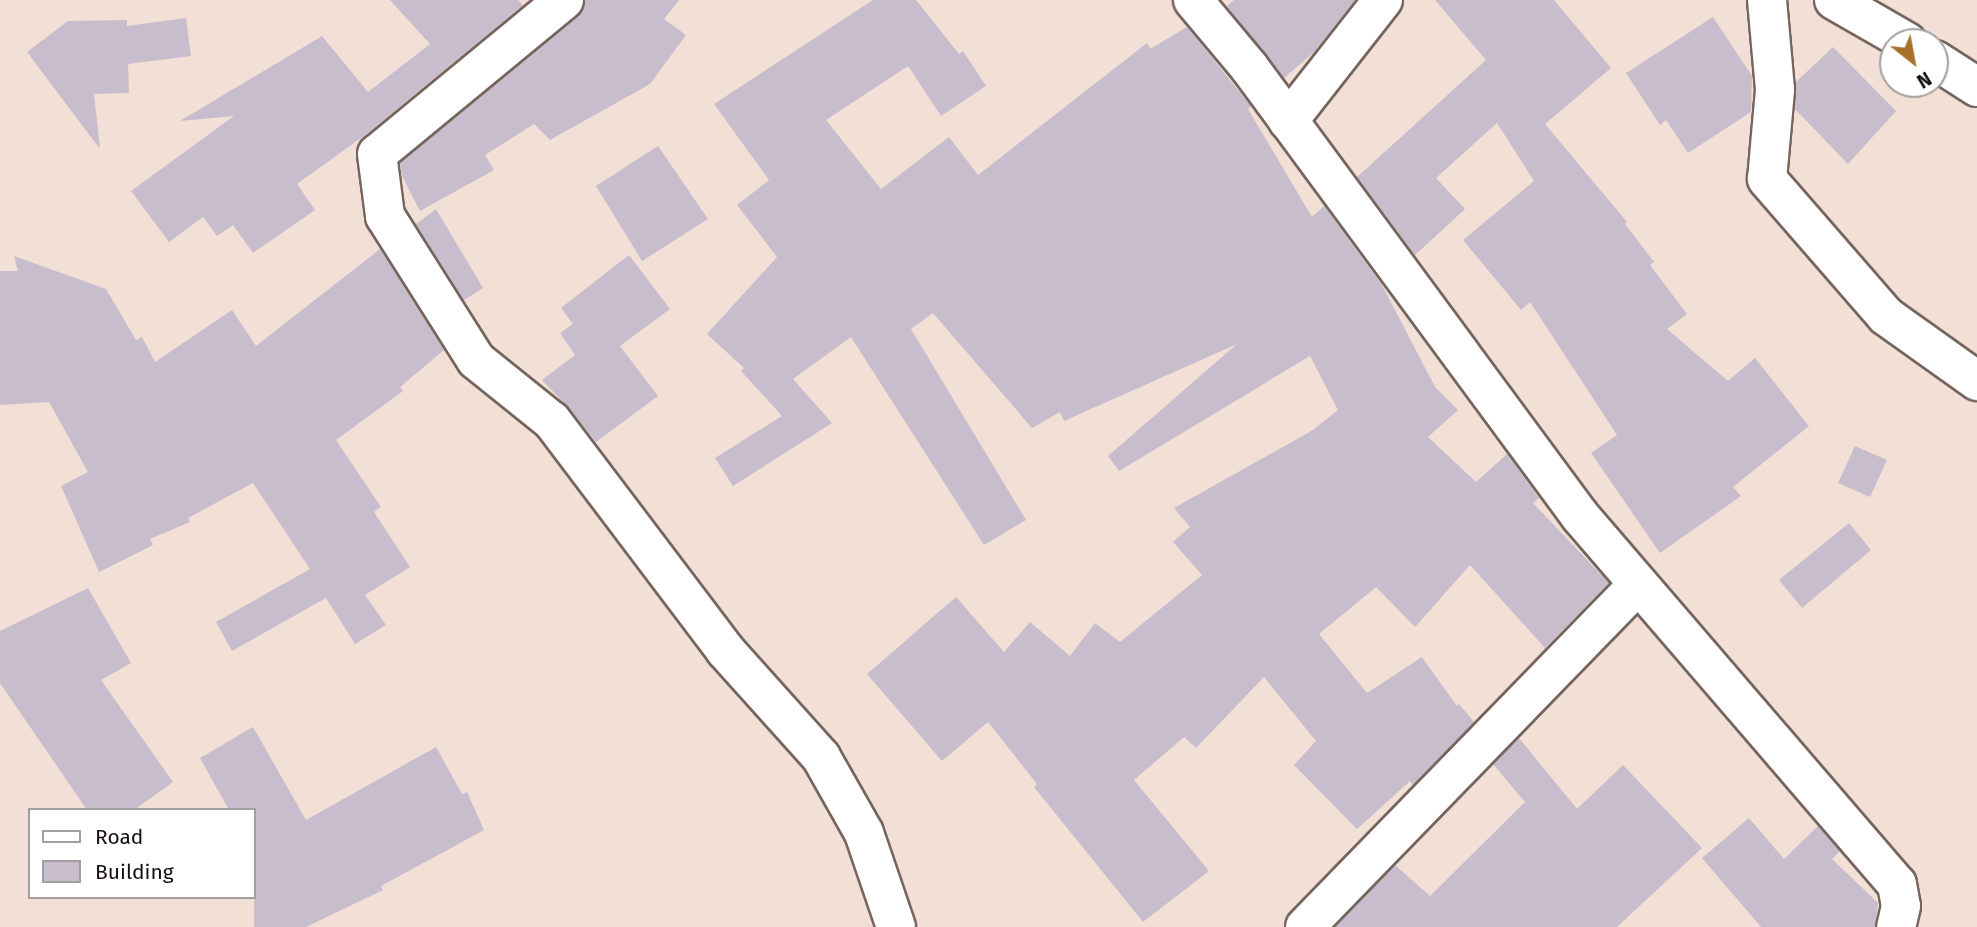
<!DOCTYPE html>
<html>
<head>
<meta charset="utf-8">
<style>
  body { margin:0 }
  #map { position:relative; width:1977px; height:927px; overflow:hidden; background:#f2dfd5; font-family:"Fira Sans",sans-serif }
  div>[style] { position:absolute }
  .building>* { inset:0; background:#c8bdcd }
  .roads { filter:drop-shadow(2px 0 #76655d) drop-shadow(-2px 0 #76655d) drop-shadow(0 2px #76655d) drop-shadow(0 -2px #76655d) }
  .minor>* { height:38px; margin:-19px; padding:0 19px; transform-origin:19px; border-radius:19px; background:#fff }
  span { translate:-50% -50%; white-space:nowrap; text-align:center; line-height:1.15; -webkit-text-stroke:5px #fff; paint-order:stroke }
  .legend { position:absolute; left:28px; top:808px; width:228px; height:91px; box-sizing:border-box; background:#fff; border:2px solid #a29f9e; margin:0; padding:9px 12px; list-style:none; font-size:21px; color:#16100d }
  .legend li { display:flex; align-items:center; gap:14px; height:35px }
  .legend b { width:35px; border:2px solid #a29f9e }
  .north { position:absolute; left:1879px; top:28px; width:70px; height:70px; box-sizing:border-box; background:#fff; border:2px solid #a29f9e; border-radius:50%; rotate:149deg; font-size:19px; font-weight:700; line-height:28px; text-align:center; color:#16100d }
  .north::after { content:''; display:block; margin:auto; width:24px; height:32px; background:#a6722b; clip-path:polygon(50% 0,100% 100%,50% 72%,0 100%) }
</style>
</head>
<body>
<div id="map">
  <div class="building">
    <div style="clip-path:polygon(390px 0,518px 0,523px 5px,365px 135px,297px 184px,315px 210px,253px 253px,233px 225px,217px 236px,203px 217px,169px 242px,131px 191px,234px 116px,180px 121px,322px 36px,368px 92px,430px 44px)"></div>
    <div style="clip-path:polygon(585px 0,679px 0,664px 19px,686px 35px,650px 84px,550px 140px,534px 124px,485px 155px,494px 170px,420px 211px,402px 176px,400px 163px,578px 17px)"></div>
    <div style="clip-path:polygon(873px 0,916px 0,959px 54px,963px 51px,986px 86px,941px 116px,908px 66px,826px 120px,881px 189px,949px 137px,978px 175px,1147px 43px,1150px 49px,1187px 27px,1251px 106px,1248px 109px,1312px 217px,1324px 206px,1382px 285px,1435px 387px,1458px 410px,1428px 437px,1476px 482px,1507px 454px,1539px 498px,1533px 503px,1609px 583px,1545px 648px,1470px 565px,1415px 627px,1376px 587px,1319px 634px,1367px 693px,1422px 657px,1457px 706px,1459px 704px,1474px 722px,1413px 785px,1410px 781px,1357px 829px,1294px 765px,1316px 741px,1264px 677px,1196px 748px,1184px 737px,1134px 780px,1209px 871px,1143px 922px,1034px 787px,1037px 784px,988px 722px,942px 761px,867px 674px,956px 597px,1004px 652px,1030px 622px,1070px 656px,1095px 623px,1120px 642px,1202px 575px,1173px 542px,1190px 527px,1174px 508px,1313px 430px,1338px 410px,1310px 356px,1119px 471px,1108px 456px,1237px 344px,1064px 421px,1060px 412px,1032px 428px,933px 313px,911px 329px,1026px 520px,984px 545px,851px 337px,793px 379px,832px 423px,733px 486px,715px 458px,782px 416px,741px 371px,744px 368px,707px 334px,777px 257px,737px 205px,769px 180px,714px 104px)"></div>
    <div style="clip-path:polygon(1234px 0,1355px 0,1314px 52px,1284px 78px,1227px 6px)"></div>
    <div style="clip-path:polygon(1435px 0,1554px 0,1611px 68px,1545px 124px,1627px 222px,1625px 224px,1654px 262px,1650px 265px,1687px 314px,1667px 329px,1728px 381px,1755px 358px,1809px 426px,1733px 487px,1741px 496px,1660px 553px,1591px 453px,1617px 435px,1530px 302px,1521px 310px,1463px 240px,1534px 181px,1497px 123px,1436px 178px,1465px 209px,1415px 255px,1357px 177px,1486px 60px)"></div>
    <div style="clip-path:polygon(1713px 17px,1752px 76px,1751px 112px,1688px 153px,1666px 120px,1660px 125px,1626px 73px)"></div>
    <div style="clip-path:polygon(186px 18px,191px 56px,128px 64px,129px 93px,94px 94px,100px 149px,27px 52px,68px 21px,127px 20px,127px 26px)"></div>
    <div style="clip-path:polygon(1833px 47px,1896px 111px,1848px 164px,1795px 109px,1796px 82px)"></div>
    <div style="clip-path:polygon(658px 146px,708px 219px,642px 261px,596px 186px)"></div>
    <div style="clip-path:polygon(436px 209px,483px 288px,464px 300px,416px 224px)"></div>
    <div style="clip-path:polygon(380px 249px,444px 350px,400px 387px,403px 391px,336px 440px,381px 507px,374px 512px,410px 567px,365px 595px,386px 625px,355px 644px,326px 598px,232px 651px,216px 622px,310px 569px,253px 483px,188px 518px,190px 522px,150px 539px,153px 545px,99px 572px,61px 486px,88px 472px,49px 402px,0 405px,0 271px,18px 271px,14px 256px,106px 289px,136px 340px,142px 337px,155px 362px,232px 310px,256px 346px)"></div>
    <div style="clip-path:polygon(629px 255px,670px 309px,620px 346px,658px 396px,596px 442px,569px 408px,542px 380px,575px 355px,560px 333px,573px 324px,561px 308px)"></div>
    <div style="clip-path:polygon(1855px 446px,1887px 460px,1870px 497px,1838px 483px)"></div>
    <div style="clip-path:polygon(1849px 523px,1871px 550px,1802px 608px,1779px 580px)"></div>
    <div style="clip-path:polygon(88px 588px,131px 663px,101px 680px,173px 782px,134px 810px,87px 810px,0 683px,0 631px)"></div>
    <div style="clip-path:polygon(253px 727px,306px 820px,436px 747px,462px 794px,467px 792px,484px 830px,381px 886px,383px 890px,306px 927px,254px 927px,254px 810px,229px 810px,200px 758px)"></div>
    <div style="clip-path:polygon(1519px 738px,1577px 809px,1623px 765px,1702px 848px,1617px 927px,1335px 927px,1395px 865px,1430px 896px,1525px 802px,1493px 764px)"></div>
    <div style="clip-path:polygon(1749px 818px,1784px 859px,1818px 826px,1840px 851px,1832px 859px,1878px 903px,1875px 927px,1761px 927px,1702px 858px)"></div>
  </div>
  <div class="roads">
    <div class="minor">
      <div style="left:564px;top:0;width:242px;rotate:140.5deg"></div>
      <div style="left:377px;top:154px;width:63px;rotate:82.6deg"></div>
      <div style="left:385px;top:216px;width:170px;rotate:57.7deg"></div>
      <div style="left:476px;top:360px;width:97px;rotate:38.8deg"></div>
      <div style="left:552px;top:421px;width:287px;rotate:52.9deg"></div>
      <div style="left:725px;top:650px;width:144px;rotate:48.1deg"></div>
      <div style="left:821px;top:757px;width:87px;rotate:60.5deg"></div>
      <div style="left:864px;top:833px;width:99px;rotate:71.2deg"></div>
      <div style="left:1193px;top:0;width:87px;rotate:50.1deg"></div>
      <div style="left:1249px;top:67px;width:558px;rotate:53.6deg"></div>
      <div style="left:1580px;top:516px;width:486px;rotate:49.3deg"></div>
      <div style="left:1897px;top:884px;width:22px;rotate:80deg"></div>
      <div style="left:1901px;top:906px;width:22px;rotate:103deg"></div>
      <div style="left:1767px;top:0;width:90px;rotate:84.9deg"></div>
      <div style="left:1775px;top:90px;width:89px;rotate:95.1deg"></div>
      <div style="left:1767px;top:179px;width:181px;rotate:49deg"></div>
      <div style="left:1886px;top:316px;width:112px;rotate:35.5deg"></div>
      <div style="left:1834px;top:0;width:84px;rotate:29.9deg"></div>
      <div style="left:1935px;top:60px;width:50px;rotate:32.7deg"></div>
      <div style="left:1288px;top:121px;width:154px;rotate:-51.9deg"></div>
      <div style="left:1305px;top:927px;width:478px;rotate:-45.8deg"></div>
    </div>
  </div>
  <ul class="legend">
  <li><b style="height:9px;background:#fff"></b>Road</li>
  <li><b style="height:19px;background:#c8bdcd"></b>Building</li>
  </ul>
  <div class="north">N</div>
</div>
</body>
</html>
